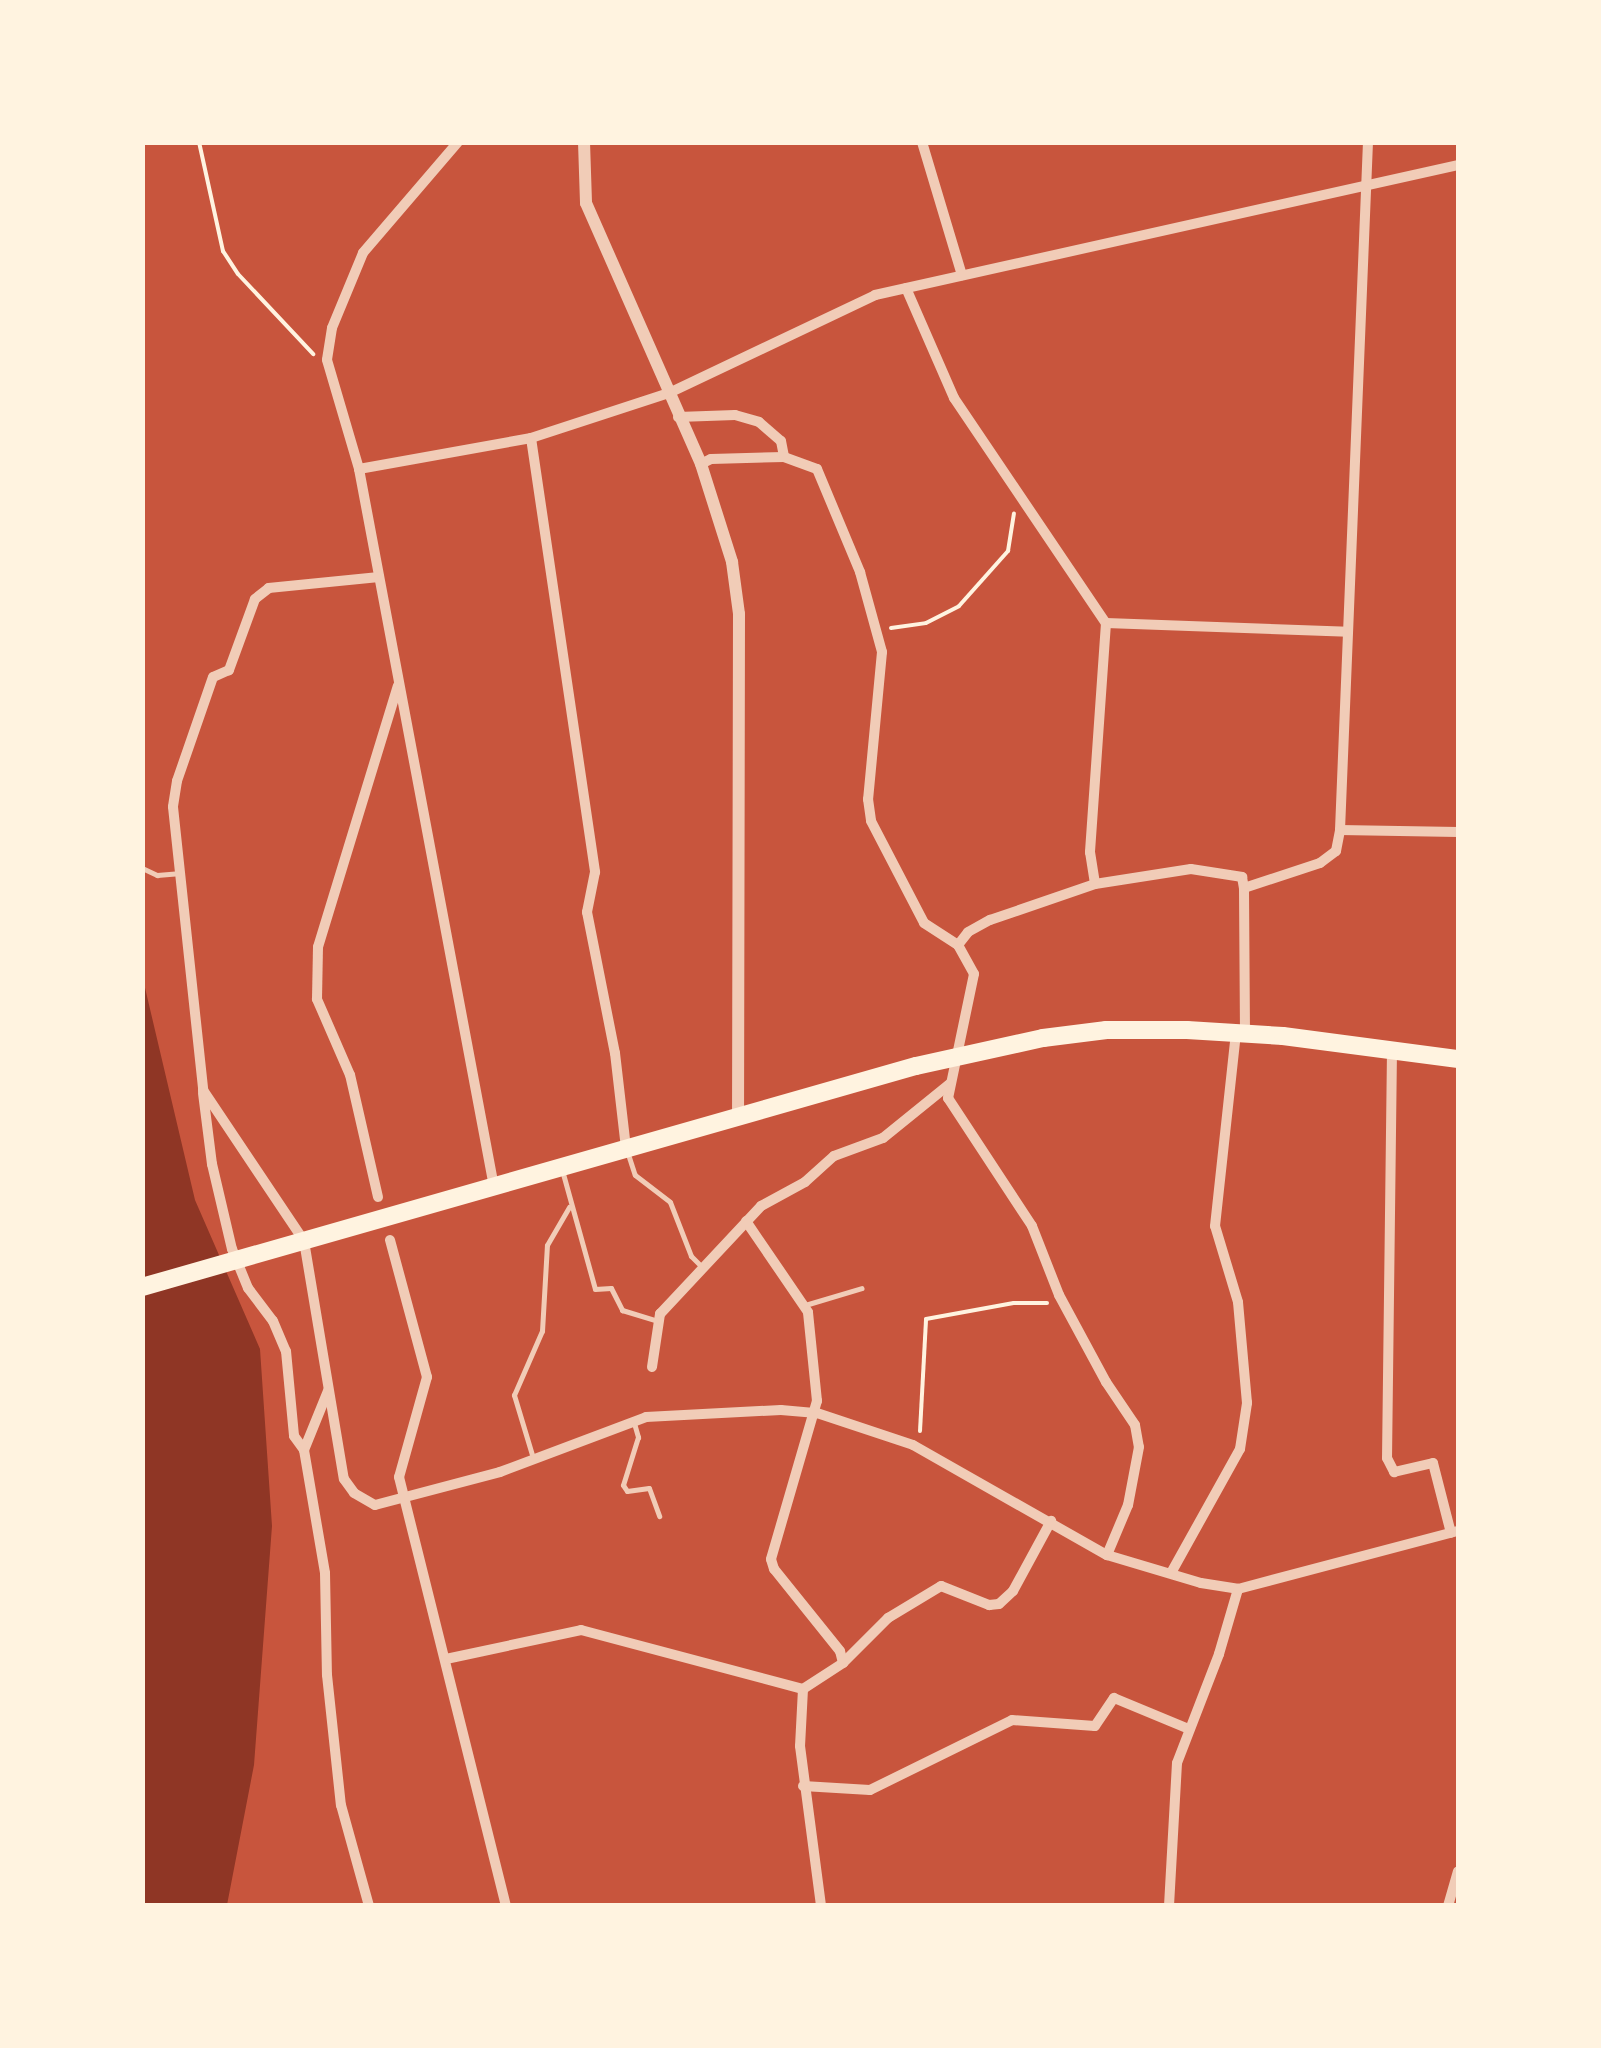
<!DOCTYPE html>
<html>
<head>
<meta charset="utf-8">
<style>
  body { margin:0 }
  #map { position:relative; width:1601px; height:2048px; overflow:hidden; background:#c8553d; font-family:"Fira Sans",sans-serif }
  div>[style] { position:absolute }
  .water>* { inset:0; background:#8f3625 }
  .path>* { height:4px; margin:-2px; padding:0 2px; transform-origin:2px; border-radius:2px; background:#fff3e0 }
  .service>* { height:5px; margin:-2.5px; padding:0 2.5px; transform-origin:2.5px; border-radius:2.5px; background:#f1ccb7 }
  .minor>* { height:10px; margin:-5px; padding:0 5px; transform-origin:5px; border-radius:5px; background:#f1ccb7 }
  .tertiary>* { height:12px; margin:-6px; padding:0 6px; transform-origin:6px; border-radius:6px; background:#f1ccb7 }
  .trunk>* { height:18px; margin:-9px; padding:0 9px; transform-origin:9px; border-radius:9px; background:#fff3e0 }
  span { translate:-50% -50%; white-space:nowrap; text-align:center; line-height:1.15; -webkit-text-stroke:8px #fff3e0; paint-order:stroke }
  .frame { position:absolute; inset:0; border:145px solid #fff3e0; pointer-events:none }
</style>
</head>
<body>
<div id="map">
  <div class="water">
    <div style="clip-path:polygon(142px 975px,195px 1200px,260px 1349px,272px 1526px,254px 1765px,227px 1905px,143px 1905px)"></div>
  </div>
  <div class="path">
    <div style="left:199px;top:142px;width:112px;rotate:77.6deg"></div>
    <div style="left:223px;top:251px;width:27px;rotate:57deg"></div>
    <div style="left:238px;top:274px;width:110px;rotate:46.8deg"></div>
    <div style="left:891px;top:628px;width:35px;rotate:-8deg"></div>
    <div style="left:926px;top:623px;width:37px;rotate:-27deg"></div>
    <div style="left:959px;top:606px;width:74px;rotate:-48.3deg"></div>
    <div style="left:1008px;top:551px;width:38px;rotate:-81deg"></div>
    <div style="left:920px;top:1431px;width:112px;rotate:-86.9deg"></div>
    <div style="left:926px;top:1319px;width:89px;rotate:-10.3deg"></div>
    <div style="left:1014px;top:1303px;width:33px"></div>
  </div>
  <div class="service">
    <div style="left:142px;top:868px;width:17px;rotate:25deg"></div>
    <div style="left:157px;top:875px;width:21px;rotate:-5deg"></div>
    <div style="left:627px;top:1151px;width:25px;rotate:72deg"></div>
    <div style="left:635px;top:1175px;width:44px;rotate:37.6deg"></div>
    <div style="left:670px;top:1202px;width:58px;rotate:68.7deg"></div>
    <div style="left:691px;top:1256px;width:17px;rotate:45deg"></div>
    <div style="left:562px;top:1170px;width:123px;rotate:74.5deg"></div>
    <div style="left:595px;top:1289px;width:16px;rotate:-4deg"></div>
    <div style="left:611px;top:1288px;width:25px;rotate:63deg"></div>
    <div style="left:622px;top:1310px;width:38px;rotate:17deg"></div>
    <div style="left:805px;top:1305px;width:59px;rotate:-16.6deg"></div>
    <div style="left:634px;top:1423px;width:15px;rotate:74deg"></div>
    <div style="left:638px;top:1437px;width:50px;rotate:107.4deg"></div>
    <div style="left:623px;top:1485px;width:7px;rotate:56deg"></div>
    <div style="left:627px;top:1491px;width:22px;rotate:-8deg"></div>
    <div style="left:649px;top:1488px;width:30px;rotate:70deg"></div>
    <div style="left:533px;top:1458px;width:66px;rotate:-106.8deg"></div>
    <div style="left:514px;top:1395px;width:70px;rotate:-66.4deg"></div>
    <div style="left:542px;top:1331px;width:86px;rotate:-86.7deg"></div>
    <div style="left:547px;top:1245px;width:44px;rotate:-59.9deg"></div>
  </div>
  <div class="minor">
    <div style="left:458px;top:142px;width:146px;rotate:130.6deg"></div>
    <div style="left:363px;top:253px;width:81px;rotate:112.5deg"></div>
    <div style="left:332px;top:328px;width:32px;rotate:99deg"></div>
    <div style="left:327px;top:360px;width:114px;rotate:73.6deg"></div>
    <div style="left:359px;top:469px;width:731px;rotate:79.35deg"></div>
    <div style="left:922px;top:142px;width:139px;rotate:73.3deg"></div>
    <div style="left:906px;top:288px;width:120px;rotate:66.4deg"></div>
    <div style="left:954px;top:398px;width:272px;rotate:56deg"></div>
    <div style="left:1106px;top:623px;width:230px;rotate:94deg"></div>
    <div style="left:1090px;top:852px;width:32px;rotate:81deg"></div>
    <div style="left:678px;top:417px;width:57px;rotate:-2deg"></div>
    <div style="left:735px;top:415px;width:25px;rotate:16deg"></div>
    <div style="left:759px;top:422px;width:29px;rotate:41deg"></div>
    <div style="left:781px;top:441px;width:16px;rotate:79deg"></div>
    <div style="left:531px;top:438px;width:439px;rotate:81.6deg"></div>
    <div style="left:595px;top:872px;width:41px;rotate:101.3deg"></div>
    <div style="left:587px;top:912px;width:144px;rotate:78.8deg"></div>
    <div style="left:615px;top:1053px;width:96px;rotate:83.4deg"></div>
    <div style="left:701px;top:464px;width:11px;rotate:-27deg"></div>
    <div style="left:711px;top:459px;width:73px;rotate:-1.6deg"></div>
    <div style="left:784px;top:457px;width:35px;rotate:20deg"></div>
    <div style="left:817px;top:469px;width:112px;rotate:67.3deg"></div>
    <div style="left:860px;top:572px;width:83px;rotate:74.6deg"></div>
    <div style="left:882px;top:652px;width:148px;rotate:95.4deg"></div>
    <div style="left:868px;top:799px;width:22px;rotate:82deg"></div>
    <div style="left:871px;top:821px;width:115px;rotate:62.5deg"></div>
    <div style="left:924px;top:923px;width:40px;rotate:32.9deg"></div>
    <div style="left:958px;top:945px;width:33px;rotate:61deg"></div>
    <div style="left:974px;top:974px;width:127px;rotate:101.8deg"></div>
    <div style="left:948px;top:1098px;width:153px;rotate:56.7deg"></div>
    <div style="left:1032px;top:1226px;width:74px;rotate:68.6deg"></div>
    <div style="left:1059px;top:1295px;width:99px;rotate:61.6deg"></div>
    <div style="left:1106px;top:1382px;width:52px;rotate:56deg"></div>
    <div style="left:1135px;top:1425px;width:22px;rotate:80deg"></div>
    <div style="left:1139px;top:1447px;width:59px;rotate:100.7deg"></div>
    <div style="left:1128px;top:1505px;width:54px;rotate:112.8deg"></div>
    <div style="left:359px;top:469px;width:175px;rotate:-10.2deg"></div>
    <div style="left:531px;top:438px;width:145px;rotate:-18.1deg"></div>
    <div style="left:669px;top:393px;width:228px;rotate:-25.4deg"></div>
    <div style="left:875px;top:295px;width:597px;rotate:-12.57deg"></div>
    <div style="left:379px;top:577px;width:111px;rotate:174.3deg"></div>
    <div style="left:269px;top:588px;width:18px;rotate:142deg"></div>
    <div style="left:255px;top:599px;width:76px;rotate:110.1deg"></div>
    <div style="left:229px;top:670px;width:17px;rotate:156deg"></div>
    <div style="left:213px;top:677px;width:110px;rotate:109.1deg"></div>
    <div style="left:177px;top:781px;width:26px;rotate:99deg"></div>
    <div style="left:173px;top:807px;width:285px;rotate:83.9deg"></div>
    <div style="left:203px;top:1090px;width:182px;rotate:56.2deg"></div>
    <div style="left:304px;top:1241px;width:241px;rotate:80.5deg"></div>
    <div style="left:344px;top:1479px;width:17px;rotate:54deg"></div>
    <div style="left:354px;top:1493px;width:24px;rotate:30deg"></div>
    <div style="left:375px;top:1505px;width:129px;rotate:-14.8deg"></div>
    <div style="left:500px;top:1472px;width:156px;rotate:-20.6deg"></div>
    <div style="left:646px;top:1417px;width:135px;rotate:-3deg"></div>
    <div style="left:781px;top:1410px;width:36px;rotate:5deg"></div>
    <div style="left:817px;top:1413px;width:101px;rotate:18.4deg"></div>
    <div style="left:913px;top:1445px;width:223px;rotate:29.6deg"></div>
    <div style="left:1107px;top:1555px;width:98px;rotate:16.6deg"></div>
    <div style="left:1201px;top:1583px;width:37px;rotate:9deg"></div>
    <div style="left:1238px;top:1589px;width:228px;rotate:-14.8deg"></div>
    <div style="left:1106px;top:623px;width:242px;rotate:2.1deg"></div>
    <div style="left:1340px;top:830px;width:118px;rotate:1deg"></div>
    <div style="left:958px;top:945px;width:16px;rotate:-52deg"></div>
    <div style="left:968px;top:932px;width:25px;rotate:-29deg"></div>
    <div style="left:990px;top:920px;width:111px;rotate:-18.9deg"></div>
    <div style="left:1095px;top:884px;width:97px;rotate:-8.9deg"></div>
    <div style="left:1191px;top:869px;width:52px;rotate:8.9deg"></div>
    <div style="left:1242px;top:877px;width:11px;rotate:80deg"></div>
    <div style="left:1245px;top:1034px;width:146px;rotate:-90.4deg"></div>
    <div style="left:1244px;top:888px;width:80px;rotate:-18.2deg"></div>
    <div style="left:1320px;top:863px;width:20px;rotate:-37deg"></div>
    <div style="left:1336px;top:851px;width:21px;rotate:-79deg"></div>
    <div style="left:1340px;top:830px;width:689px;rotate:-87.67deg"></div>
    <div style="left:1392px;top:1050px;width:408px;rotate:90.7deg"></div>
    <div style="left:1387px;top:1458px;width:16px;rotate:63deg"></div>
    <div style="left:1394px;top:1472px;width:40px;rotate:-13deg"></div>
    <div style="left:1433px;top:1463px;width:72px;rotate:75.6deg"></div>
    <div style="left:203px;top:1093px;width:72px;rotate:82.8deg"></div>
    <div style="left:212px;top:1164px;width:87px;rotate:76.8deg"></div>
    <div style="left:232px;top:1249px;width:42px;rotate:67.7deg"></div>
    <div style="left:248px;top:1288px;width:41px;rotate:52.9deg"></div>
    <div style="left:273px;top:1321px;width:33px;rotate:67deg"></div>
    <div style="left:286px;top:1351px;width:85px;rotate:84.6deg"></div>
    <div style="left:294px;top:1436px;width:17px;rotate:54deg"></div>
    <div style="left:304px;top:1450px;width:64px;rotate:-67.9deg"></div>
    <div style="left:378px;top:1197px;width:125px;rotate:-102.9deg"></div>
    <div style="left:350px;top:1075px;width:83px;rotate:-113.5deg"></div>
    <div style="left:317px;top:999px;width:52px;rotate:-88.9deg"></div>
    <div style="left:318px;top:947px;width:273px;rotate:-73deg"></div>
    <div style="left:390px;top:1240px;width:142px;rotate:74.9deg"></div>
    <div style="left:427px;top:1377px;width:104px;rotate:105.6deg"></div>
    <div style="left:399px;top:1477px;width:442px;rotate:76deg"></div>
    <div style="left:652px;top:1367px;width:54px;rotate:-81.4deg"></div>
    <div style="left:660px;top:1314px;width:148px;rotate:-46.9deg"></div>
    <div style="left:761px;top:1206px;width:50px;rotate:-28.6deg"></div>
    <div style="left:805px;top:1182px;width:39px;rotate:-42deg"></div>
    <div style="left:834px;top:1156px;width:52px;rotate:-20.2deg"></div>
    <div style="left:883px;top:1138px;width:87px;rotate:-39deg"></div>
    <div style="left:304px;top:1450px;width:125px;rotate:80.3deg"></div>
    <div style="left:325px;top:1573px;width:102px;rotate:88.9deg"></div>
    <div style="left:327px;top:1675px;width:131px;rotate:83.9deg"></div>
    <div style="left:341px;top:1805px;width:105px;rotate:74.5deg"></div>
    <div style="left:1171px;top:1573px;width:142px;rotate:-60.9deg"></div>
    <div style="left:1240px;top:1449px;width:47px;rotate:-81.3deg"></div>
    <div style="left:1247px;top:1403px;width:101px;rotate:-95.1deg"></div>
    <div style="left:1238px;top:1302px;width:79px;rotate:-106.8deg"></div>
    <div style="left:1215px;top:1226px;width:194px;rotate:-83.8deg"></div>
    <div style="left:446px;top:1659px;width:138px;rotate:-12.1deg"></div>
    <div style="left:581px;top:1630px;width:230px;rotate:14.9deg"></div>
    <div style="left:803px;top:1689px;width:48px;rotate:-33deg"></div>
    <div style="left:843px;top:1663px;width:12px;rotate:-104deg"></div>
    <div style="left:840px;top:1651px;width:105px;rotate:-128.8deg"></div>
    <div style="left:774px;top:1569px;width:10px;rotate:-107deg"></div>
    <div style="left:771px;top:1559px;width:165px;rotate:-73.8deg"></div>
    <div style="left:817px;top:1401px;width:89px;rotate:-95.8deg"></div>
    <div style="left:808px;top:1312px;width:110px;rotate:-124.3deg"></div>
    <div style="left:843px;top:1663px;width:64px;rotate:-45deg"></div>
    <div style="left:888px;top:1618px;width:62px;rotate:-31.1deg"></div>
    <div style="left:941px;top:1586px;width:52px;rotate:21.6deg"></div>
    <div style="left:989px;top:1605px;width:10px;rotate:-6deg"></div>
    <div style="left:999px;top:1604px;width:19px;rotate:-43deg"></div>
    <div style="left:1013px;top:1591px;width:80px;rotate:-61.5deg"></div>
    <div style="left:803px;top:1689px;width:57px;rotate:93deg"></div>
    <div style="left:800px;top:1746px;width:161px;rotate:82.5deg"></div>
    <div style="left:803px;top:1786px;width:67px;rotate:3.4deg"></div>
    <div style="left:870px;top:1790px;width:158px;rotate:-26.2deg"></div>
    <div style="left:1012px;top:1720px;width:83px;rotate:4.1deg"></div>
    <div style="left:1095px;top:1726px;width:34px;rotate:-56deg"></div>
    <div style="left:1114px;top:1698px;width:81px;rotate:22.5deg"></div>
    <div style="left:1169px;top:1906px;width:143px;rotate:-86.8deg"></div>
    <div style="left:1177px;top:1763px;width:117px;rotate:-68.9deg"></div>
    <div style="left:1219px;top:1654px;width:68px;rotate:-73.7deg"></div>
    <div style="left:1448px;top:1906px;width:36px;rotate:-74deg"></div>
  </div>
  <div class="tertiary">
    <div style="left:584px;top:142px;width:61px;rotate:88.1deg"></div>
    <div style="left:586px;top:203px;width:285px;rotate:66.2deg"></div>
    <div style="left:701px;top:464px;width:103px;rotate:72.4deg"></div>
    <div style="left:732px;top:562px;width:52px;rotate:82.3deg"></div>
    <div style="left:739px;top:614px;width:503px;rotate:90.11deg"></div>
  </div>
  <div class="trunk">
    <div style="left:142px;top:1287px;width:805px;rotate:-15.94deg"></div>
    <div style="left:916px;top:1066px;width:130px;rotate:-12.4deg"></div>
    <div style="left:1043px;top:1038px;width:64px;rotate:-7.2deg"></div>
    <div style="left:1106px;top:1030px;width:81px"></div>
    <div style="left:1187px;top:1030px;width:96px;rotate:3.6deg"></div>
    <div style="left:1283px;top:1036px;width:177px;rotate:7.5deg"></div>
  </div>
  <div class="frame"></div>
</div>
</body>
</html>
